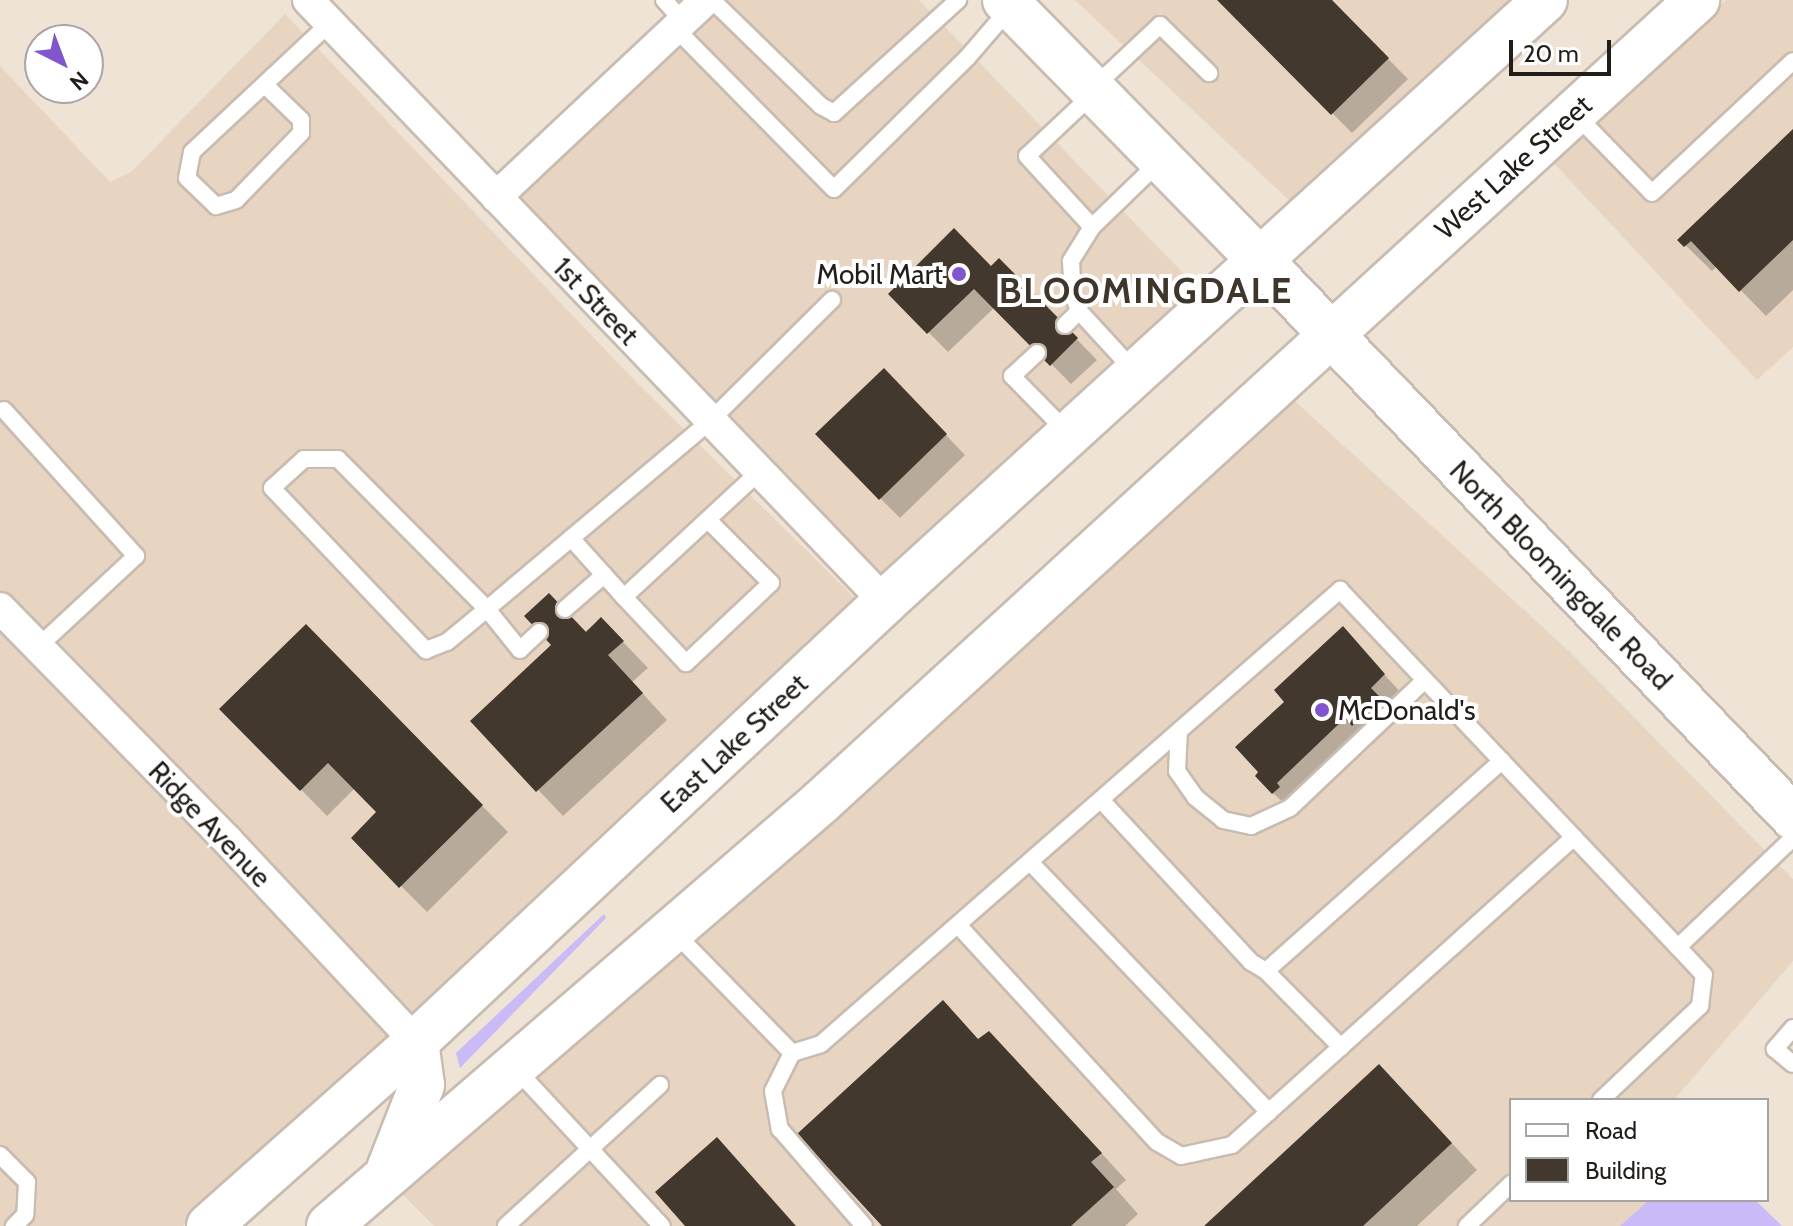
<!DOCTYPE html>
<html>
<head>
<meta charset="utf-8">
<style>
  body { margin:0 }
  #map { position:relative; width:1793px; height:1226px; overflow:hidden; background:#efe3d6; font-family:Cabin,sans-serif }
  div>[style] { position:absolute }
  .built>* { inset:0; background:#e7d5c2 }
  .green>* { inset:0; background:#cabaf7 }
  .shadow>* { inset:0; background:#0003 }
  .building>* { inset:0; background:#42382e }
  .roads { filter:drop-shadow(2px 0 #c8bcb0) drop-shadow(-2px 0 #c8bcb0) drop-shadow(0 2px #c8bcb0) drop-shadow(0 -2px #c8bcb0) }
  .lane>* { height:16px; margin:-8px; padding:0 8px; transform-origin:8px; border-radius:8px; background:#fff }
  .street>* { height:30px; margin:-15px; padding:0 15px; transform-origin:15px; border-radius:15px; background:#fff }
  .secondary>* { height:44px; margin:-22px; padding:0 22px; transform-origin:22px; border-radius:22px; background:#fff }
  .primary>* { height:44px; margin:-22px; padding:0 22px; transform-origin:22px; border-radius:22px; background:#fff }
  .dots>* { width:22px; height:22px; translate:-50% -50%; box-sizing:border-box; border:4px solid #fff; border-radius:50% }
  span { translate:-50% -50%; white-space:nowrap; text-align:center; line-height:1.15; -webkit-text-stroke:8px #fff; paint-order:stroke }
  .street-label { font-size:28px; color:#211d18 }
  .poi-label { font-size:28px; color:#211d18 }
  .right { translate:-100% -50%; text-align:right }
  .left { translate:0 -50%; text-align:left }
  .district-label { font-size:36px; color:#3f362b; font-weight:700; letter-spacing:2px }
  .legend { position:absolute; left:1509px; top:1098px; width:260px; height:104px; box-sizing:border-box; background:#fff; border:2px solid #a6a5a3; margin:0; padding:10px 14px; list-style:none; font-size:24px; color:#211d18 }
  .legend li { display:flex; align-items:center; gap:16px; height:40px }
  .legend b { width:40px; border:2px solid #a6a5a3 }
  .north { position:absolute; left:24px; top:24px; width:80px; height:80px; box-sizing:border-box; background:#fff; border:2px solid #a6a5a3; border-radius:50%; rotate:138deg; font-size:22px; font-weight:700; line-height:32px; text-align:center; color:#211d18 }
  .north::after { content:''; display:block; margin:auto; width:28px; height:36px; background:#8155ce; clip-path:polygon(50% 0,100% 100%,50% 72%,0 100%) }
  .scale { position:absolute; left:1509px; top:40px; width:102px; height:36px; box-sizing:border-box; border:4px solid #211d18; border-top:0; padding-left:10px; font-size:24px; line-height:28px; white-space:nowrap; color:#211d18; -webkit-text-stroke:6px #fff; paint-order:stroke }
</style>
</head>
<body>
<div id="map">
  <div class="built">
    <div style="clip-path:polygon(722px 0,919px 0,1215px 306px,893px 609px,496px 209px)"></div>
    <div style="clip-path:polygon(1075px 0,1560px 0,1310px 220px)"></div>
    <div style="clip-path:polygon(1726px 0,1793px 0,1793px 347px,1757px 380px,1548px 157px)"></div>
    <div style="clip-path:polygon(285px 14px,638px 384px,880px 623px,410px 1024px,0 598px,0 66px,110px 182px,131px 172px)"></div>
    <div style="clip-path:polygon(1286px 393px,1570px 652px,1793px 879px,1793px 961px,1674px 1100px,1511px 1100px,1511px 1200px,1649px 1200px,1620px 1226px,434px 1226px,397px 1189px)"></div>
    <div style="clip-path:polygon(0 627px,394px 1033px,183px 1226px,0 1226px)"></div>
  </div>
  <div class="green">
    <div style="clip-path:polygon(604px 914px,606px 918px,460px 1068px,456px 1053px)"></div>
    <div style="clip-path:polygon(1649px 1200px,1755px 1200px,1782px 1226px,1620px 1226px)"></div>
  </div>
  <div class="shadow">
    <div style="clip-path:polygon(1220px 0,1330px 0,1408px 79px,1352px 133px)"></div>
    <div style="clip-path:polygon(1793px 132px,1793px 290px,1766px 316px,1717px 266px,1712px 271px,1680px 240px)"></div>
    <div style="clip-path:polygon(999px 260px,1097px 360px,1071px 384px,995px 307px,948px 352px,891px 294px,991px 268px)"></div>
    <div style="clip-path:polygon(904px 391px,965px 455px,900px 518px,880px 498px)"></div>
    <div style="clip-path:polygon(601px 619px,648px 668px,632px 682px,667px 720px,563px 816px,473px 721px)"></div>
    <div style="clip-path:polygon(306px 627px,508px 832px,427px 912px,353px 838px,379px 812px,355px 788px,327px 816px,222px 709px)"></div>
    <div style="clip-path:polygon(1343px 629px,1403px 695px,1389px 709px,1399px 719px,1373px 744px,1366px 737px,1293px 812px,1273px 793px,1287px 702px)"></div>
    <div style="clip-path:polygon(979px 1040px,1015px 1059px,1126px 1180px,1116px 1189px,1138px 1214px,1125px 1226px,885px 1226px)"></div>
    <div style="clip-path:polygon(1405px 1093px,1477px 1170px,1417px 1226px,1207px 1226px)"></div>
  </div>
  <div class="building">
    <div style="clip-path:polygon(1217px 0,1332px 0,1389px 58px,1331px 115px)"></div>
    <div style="clip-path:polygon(1793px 129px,1793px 240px,1739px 292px,1691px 241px,1684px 247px,1677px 240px)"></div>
    <div style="clip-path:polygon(954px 228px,991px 266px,999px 258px,1078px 338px,1050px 366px,974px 289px,927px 334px,888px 294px)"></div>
    <div style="clip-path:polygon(884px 368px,947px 434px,879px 500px,815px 434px)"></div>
    <div style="clip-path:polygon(549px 593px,586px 632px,601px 617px,624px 641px,608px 655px,643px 693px,536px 792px,470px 721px,551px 645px,524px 616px)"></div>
    <div style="clip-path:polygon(306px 624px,483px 805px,399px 888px,351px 838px,376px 812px,328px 763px,300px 791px,219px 709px)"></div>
    <div style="clip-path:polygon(1343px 626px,1385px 674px,1371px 688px,1381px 698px,1352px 726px,1345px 718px,1277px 783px,1280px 787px,1272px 794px,1255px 776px,1258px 772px,1235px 747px,1284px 702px,1274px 690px)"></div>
    <div style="clip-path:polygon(943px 1000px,978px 1039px,989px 1031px,1102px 1153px,1091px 1162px,1114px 1187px,1071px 1226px,882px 1226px,797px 1134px)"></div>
    <div style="clip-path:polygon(1379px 1064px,1452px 1143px,1363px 1226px,1204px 1226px)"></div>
    <div style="clip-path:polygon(717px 1137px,796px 1226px,685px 1226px,655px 1192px)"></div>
  </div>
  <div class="roads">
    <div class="lane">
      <div style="left:664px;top:0;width:28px;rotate:48deg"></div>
      <div style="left:712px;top:0;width:152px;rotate:44.2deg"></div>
      <div style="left:821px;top:106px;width:15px;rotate:28deg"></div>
      <div style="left:834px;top:113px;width:168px;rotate:-42.3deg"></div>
      <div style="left:675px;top:28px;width:226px;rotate:45.4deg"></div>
      <div style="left:834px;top:189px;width:187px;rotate:-44.6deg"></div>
      <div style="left:967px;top:58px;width:66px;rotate:-49.3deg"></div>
      <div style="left:265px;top:85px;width:50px;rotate:44.2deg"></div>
      <div style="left:301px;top:120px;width:13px;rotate:90deg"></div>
      <div style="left:301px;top:133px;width:93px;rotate:134.1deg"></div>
      <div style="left:236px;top:200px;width:21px;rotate:163deg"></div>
      <div style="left:216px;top:206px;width:40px;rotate:-136deg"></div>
      <div style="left:187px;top:178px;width:26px;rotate:-79deg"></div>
      <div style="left:192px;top:152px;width:189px;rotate:-43.1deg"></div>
      <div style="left:1093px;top:88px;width:92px;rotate:-43.2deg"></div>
      <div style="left:1160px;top:25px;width:69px;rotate:44.4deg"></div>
      <div style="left:1095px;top:92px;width:93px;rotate:136.7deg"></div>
      <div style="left:1027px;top:156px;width:96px;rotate:47.5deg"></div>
      <div style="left:1092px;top:227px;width:95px;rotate:-44.1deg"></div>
      <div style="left:1575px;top:114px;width:110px;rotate:45.7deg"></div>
      <div style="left:1652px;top:193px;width:193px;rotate:-43.1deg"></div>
      <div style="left:1092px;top:227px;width:40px;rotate:122deg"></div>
      <div style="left:1071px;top:261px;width:33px;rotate:87deg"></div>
      <div style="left:1073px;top:294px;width:18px;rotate:71deg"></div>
      <div style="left:1079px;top:311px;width:83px;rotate:47.4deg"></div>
      <div style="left:1065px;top:325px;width:20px;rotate:-45deg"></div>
      <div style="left:1037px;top:353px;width:34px;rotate:137deg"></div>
      <div style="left:1012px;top:376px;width:80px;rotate:45.5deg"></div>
      <div style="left:4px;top:410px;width:197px;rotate:47.9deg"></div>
      <div style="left:136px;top:556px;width:134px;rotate:137.1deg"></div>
      <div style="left:708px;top:520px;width:89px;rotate:45deg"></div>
      <div style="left:771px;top:583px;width:117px;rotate:136.7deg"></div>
      <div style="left:686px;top:663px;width:91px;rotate:-133.2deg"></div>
      <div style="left:624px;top:597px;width:184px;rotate:-42.8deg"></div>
      <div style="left:571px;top:538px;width:79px;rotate:48.1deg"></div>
      <div style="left:565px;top:609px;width:52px;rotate:-41.1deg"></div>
      <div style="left:539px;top:632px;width:26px;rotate:137deg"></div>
      <div style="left:520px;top:650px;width:53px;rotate:-128.8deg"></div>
      <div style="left:487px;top:609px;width:211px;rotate:-134.8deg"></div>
      <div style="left:338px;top:459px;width:34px;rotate:180deg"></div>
      <div style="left:304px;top:459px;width:43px;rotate:137.8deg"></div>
      <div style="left:272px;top:488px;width:224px;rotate:46.5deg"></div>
      <div style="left:426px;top:650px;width:22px;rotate:-21deg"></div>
      <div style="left:447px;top:642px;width:52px;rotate:-39.5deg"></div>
      <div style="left:487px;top:609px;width:292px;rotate:-40.1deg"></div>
      <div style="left:710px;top:421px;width:172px;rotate:-44.8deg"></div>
      <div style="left:1179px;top:731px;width:40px;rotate:92.9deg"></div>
      <div style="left:1177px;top:771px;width:32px;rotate:55deg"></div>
      <div style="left:1195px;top:797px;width:36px;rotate:39deg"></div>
      <div style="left:1223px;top:820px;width:29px;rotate:12deg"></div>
      <div style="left:1251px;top:826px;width:43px;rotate:-24.8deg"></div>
      <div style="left:1290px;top:808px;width:186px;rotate:-43.5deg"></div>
      <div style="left:1101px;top:800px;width:221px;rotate:47.2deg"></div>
      <div style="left:1251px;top:962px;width:17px;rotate:31deg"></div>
      <div style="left:1266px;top:971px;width:316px;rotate:-41.7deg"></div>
      <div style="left:1030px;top:862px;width:346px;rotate:46.3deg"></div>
      <div style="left:958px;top:925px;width:294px;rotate:47.5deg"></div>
      <div style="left:1157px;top:1142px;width:28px;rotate:30deg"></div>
      <div style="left:1181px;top:1156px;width:52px;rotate:-12.2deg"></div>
      <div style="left:1232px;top:1145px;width:460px;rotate:-42deg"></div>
      <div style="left:674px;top:932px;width:169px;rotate:45.7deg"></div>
      <div style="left:792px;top:1053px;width:30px;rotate:-17deg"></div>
      <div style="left:821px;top:1044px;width:690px;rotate:-41.18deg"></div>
      <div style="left:1340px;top:590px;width:492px;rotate:46.6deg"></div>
      <div style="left:1678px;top:947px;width:158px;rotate:-43.5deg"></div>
      <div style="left:1266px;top:971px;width:107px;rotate:45.4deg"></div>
      <div style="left:1793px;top:1028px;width:28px;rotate:131deg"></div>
      <div style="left:1775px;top:1049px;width:23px;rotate:40deg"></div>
      <div style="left:792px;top:1053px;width:42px;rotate:116.6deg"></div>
      <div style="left:773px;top:1091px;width:39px;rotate:80deg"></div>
      <div style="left:780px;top:1129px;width:128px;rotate:49.1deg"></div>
      <div style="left:514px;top:1067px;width:217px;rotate:47.1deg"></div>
      <div style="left:1601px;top:1100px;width:137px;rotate:-43.5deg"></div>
      <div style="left:1700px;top:1006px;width:31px;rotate:-83deg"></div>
      <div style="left:1704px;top:975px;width:38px;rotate:-133deg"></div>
      <div style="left:0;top:1155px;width:38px;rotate:45deg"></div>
      <div style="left:27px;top:1182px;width:33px;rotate:93deg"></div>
      <div style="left:25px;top:1215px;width:16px;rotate:135deg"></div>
      <div style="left:506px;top:1226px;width:209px;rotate:-42.5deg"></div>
      <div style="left:1467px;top:1226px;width:61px;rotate:-43.7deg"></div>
    </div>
    <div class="street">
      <div style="left:308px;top:0;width:834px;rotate:46.21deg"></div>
      <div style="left:496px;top:197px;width:288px;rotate:-43.2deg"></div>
      <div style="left:0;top:608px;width:325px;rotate:45.6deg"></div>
      <div style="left:227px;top:840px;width:277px;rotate:46.9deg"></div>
    </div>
    <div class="secondary">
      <div style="left:1005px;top:0;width:366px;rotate:45.6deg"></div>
      <div style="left:1261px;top:261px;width:770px;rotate:46.26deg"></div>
    </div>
    <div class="primary">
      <div style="left:389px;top:1169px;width:90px;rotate:-68.6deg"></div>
      <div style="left:422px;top:1085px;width:43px;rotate:-97.9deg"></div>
      <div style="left:209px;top:1226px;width:277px;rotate:-41.6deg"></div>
      <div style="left:416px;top:1042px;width:643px;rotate:-43.17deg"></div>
      <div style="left:885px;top:602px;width:893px;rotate:-42.37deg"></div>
      <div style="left:329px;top:1226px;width:649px;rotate:-40.75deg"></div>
      <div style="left:821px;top:802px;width:1188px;rotate:-42.47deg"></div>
    </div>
  </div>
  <div class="dots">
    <div style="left:959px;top:274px;background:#8155ce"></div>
    <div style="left:1322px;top:710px;background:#8155ce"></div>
  </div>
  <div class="street-label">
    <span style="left:1513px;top:167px;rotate:-42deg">West Lake Street</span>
    <span style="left:596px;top:301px;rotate:46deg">1st Street</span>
    <span style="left:1561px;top:575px;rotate:46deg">North Bloomingdale Road</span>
    <span style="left:734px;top:743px;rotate:-43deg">East Lake Street</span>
    <span style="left:210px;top:824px;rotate:46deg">Ridge Avenue</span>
  </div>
  <div class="poi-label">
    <span class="right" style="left:943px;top:274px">Mobil Mart</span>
    <span class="left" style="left:1338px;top:710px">McDonald's</span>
  </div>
  <div class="district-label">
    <span style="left:1146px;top:291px">BLOOMINGDALE</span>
  </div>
  <ul class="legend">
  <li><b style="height:10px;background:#fff"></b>Road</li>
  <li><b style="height:22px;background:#42382e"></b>Building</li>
  </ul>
  <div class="north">N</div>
  <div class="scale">20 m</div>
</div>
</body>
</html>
